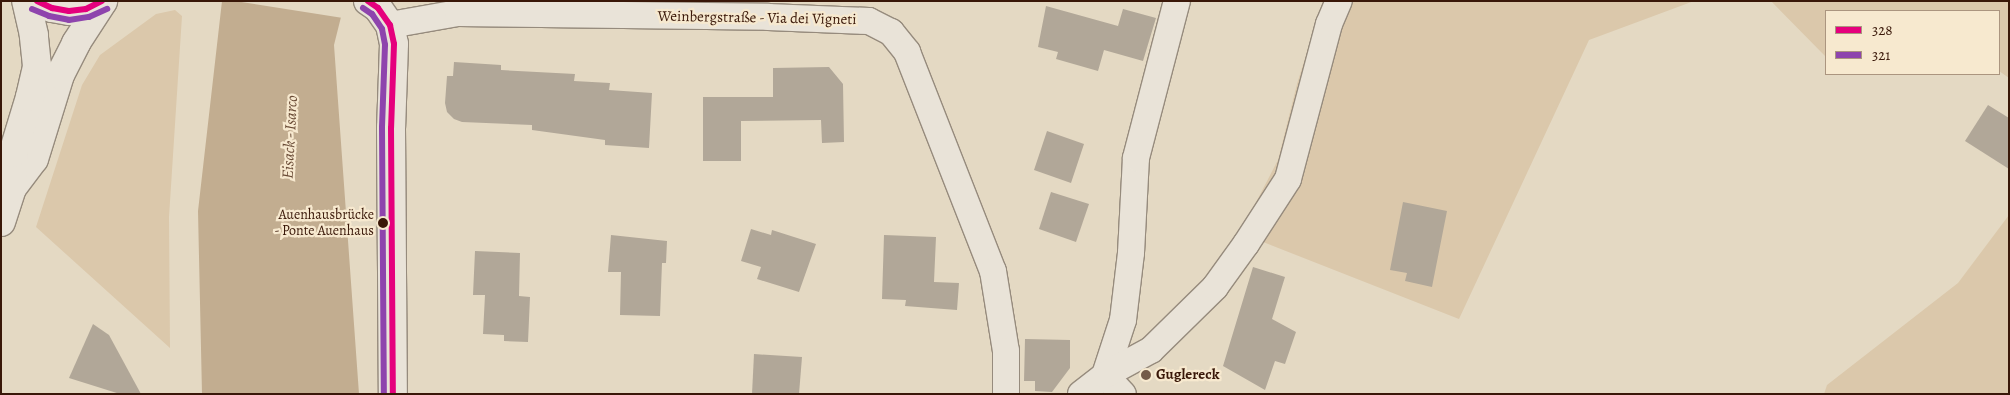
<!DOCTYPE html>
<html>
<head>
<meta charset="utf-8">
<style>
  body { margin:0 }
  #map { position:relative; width:2010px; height:395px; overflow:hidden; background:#e4d9c3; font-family:Alegreya,serif }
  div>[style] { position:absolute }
  .green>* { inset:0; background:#dbc8ab }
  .water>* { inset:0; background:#c2ad90 }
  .pier>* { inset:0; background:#e4d9c3 }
  .building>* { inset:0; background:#b1a798 }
  .roads { filter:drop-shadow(1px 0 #968b7d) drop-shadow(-1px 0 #968b7d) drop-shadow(0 1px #968b7d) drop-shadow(0 -1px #968b7d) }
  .minor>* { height:26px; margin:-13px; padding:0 13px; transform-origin:13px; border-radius:13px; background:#e9e3d8 }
  .tertiary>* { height:28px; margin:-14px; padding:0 14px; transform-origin:14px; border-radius:14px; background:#e9e3d8 }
  .secondary>* { height:28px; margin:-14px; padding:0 14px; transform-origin:14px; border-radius:14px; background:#e9e3d8 }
  .bus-1>* { height:6px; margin:-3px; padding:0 3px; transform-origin:3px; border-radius:3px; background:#e5007d }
  .bus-2>* { height:6px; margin:-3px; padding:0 3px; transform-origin:3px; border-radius:3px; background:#8e44ad }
  .dots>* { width:14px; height:14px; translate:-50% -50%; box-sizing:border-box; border:2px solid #f7e9cf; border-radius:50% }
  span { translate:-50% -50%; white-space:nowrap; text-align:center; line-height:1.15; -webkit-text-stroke:4.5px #f7e9cf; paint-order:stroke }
  .bus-label { font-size:14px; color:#391708 }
  .right { translate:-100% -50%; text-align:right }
  .street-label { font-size:15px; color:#391708 }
  .poi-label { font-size:15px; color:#391708; font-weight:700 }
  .left { translate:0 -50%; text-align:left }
  .water-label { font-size:16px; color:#6a4b36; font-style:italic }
  .frame { position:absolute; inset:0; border:2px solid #391708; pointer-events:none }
  .legend { position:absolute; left:1825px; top:10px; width:175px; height:65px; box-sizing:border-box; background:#f7e9cf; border:1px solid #ab957f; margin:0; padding:6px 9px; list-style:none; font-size:15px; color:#391708 }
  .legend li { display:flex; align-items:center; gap:10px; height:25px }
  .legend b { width:25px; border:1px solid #ab957f }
</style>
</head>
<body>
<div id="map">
  <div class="green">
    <div style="clip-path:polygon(1323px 1px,1694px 1px,1589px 40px,1459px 319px,1240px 233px,1278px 160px,1297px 84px)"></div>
    <div style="clip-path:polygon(1771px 1px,2009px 1px,2009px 78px,1999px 71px,1999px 11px,1826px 11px,1826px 57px)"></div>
    <div style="clip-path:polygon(175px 10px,182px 16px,169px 217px,170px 348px,36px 227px,82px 85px,100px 55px,156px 14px)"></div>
    <div style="clip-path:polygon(2009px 215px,2009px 394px,1824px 394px,1827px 385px,1958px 283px)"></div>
  </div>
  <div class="water">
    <div style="clip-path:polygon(222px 1px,345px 1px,334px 45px,359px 394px,202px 394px,198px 211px)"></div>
  </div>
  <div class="pier">
    <div style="clip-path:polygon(235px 1px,347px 1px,343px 18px)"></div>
  </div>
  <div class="building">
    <div style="clip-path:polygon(1046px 6px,1118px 26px,1123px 9px,1156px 18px,1143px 61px,1104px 50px,1098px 71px,1056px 59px,1058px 52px,1038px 47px)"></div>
    <div style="clip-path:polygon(454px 62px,501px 65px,501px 70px,575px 74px,574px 81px,610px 83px,609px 90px,652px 93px,649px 148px,605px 145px,605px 140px,532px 130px,532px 125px,462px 122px,454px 119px,447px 112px,445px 103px,447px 76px,453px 76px)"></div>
    <div style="clip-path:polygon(829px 67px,843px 84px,844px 142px,822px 143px,821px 120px,741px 121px,741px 161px,703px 161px,703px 97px,773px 97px,773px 68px)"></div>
    <div style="clip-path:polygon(1988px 105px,2009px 118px,2009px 169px,1965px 141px)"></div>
    <div style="clip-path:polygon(1047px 131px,1084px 144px,1071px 183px,1034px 170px)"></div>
    <div style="clip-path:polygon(1051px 192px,1089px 204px,1076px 242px,1039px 229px)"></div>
    <div style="clip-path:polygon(1403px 202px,1447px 211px,1432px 287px,1405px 281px,1407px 273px,1390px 270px)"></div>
    <div style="clip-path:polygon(751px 229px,771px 235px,772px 230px,816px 244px,799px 292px,757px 279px,761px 267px,741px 261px)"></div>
    <div style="clip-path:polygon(611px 235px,667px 241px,666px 263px,662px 263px,660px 316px,620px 315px,621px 272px,608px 272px)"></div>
    <div style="clip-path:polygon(884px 235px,936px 237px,934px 282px,959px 283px,957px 310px,905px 306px,906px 300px,882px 299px)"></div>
    <div style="clip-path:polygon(475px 251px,520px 253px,519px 296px,530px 297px,528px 342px,504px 341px,504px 335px,483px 334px,485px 295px,473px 295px)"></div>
    <div style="clip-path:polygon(1253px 267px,1285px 277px,1272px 319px,1296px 332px,1285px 364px,1275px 361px,1265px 390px,1223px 366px)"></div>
    <div style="clip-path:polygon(93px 324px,109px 335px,141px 394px,120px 394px,69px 378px)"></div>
    <div style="clip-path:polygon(1025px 339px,1070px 340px,1070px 368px,1052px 392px,1035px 391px,1035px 381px,1024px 381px)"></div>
    <div style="clip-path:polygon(754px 354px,802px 357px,799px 394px,752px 394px)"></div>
  </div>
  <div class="roads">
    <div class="minor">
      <div style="left:390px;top:25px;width:69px;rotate:-10deg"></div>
      <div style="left:458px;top:13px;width:310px;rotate:0.7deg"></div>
      <div style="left:768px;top:17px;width:101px;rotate:2.3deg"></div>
      <div style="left:869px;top:21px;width:25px;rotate:27deg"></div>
      <div style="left:891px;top:32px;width:26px;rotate:51deg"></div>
      <div style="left:907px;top:52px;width:235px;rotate:68.6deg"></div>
      <div style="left:993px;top:271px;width:81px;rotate:80.8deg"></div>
      <div style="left:1006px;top:351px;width:43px;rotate:90deg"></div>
      <div style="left:1105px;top:375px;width:58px;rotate:-71.9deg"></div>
      <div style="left:1123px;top:320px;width:67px;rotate:-83.2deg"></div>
      <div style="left:1131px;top:253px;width:95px;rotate:-87deg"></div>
      <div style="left:1136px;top:158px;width:162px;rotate:-75.4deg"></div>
      <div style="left:1105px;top:375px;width:26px;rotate:47deg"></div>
      <div style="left:1081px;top:394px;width:31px;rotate:-38deg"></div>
      <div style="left:1105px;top:375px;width:52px;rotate:-28.5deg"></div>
      <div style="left:1151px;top:350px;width:90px;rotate:-44.5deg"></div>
      <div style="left:1215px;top:287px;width:53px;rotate:-54.2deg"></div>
      <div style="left:1246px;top:244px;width:77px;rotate:-57.1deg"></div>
      <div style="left:1288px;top:179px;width:160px;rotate:-75.2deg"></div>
      <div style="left:1329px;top:24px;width:25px;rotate:-67deg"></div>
    </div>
    <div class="tertiary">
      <div style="left:368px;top:1px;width:12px;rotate:35deg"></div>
      <div style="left:378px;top:8px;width:21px;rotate:55deg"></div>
      <div style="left:390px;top:25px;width:19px;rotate:78deg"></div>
      <div style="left:394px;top:44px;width:84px;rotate:92deg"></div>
      <div style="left:391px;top:128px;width:266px;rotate:89.6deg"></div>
    </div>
    <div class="secondary">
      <div style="left:36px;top:1px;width:17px;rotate:24deg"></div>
      <div style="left:52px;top:8px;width:17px;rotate:10deg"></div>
      <div style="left:69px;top:11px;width:17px;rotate:-7deg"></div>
      <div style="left:86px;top:9px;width:19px;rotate:-25deg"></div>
      <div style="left:12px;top:188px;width:36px;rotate:-53deg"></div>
      <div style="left:34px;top:159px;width:88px;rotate:-72.8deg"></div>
      <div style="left:60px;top:75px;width:36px;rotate:-63deg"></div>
      <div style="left:76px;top:43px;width:48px;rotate:-57deg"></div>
      <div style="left:1px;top:222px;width:36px;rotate:-72deg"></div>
      <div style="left:12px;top:188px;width:35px;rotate:-88deg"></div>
      <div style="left:13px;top:153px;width:59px;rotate:-73.1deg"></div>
      <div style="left:30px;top:97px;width:32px;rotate:-77deg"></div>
      <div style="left:37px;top:66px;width:31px;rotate:-96deg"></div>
      <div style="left:34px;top:35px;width:35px;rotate:-103deg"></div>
    </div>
  </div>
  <div class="bus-1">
    <div style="left:37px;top:1px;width:17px;rotate:25deg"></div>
    <div style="left:52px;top:8px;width:17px;rotate:10deg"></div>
    <div style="left:69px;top:11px;width:17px;rotate:-7deg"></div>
    <div style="left:86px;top:9px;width:18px;rotate:-27deg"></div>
    <div style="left:368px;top:1px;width:12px;rotate:35deg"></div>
    <div style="left:378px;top:8px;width:21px;rotate:55deg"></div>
    <div style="left:390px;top:25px;width:19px;rotate:78deg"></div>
    <div style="left:394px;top:44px;width:84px;rotate:92deg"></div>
    <div style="left:391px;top:128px;width:266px;rotate:89.6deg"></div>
  </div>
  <div class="bus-2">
    <div style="left:363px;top:8px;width:11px;rotate:34deg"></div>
    <div style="left:372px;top:14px;width:18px;rotate:56deg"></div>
    <div style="left:382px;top:29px;width:16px;rotate:79deg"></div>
    <div style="left:385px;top:45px;width:83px;rotate:92.1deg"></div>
    <div style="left:382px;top:128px;width:266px;rotate:89.6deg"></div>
    <div style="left:32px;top:9px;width:18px;rotate:22deg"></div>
    <div style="left:49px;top:16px;width:20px;rotate:11deg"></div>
    <div style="left:69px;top:20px;width:20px;rotate:-9deg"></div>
    <div style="left:89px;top:17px;width:20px;rotate:-24deg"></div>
  </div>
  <div class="dots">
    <div style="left:383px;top:223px;background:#391708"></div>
    <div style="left:1146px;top:375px;background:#755b49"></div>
  </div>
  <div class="bus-label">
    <span class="right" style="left:374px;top:223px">Auenhausbrücke<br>- Ponte Auenhaus</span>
  </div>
  <div class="street-label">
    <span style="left:757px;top:18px;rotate:1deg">Weinbergstraße - Via dei Vigneti</span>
  </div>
  <div class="poi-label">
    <span class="left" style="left:1156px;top:375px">Guglereck</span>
  </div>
  <div class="water-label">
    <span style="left:290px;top:137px;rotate:-87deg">Eisack - Isarco</span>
  </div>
  <div class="frame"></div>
  <ul class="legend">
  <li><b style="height:6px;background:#e5007d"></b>328</li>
  <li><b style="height:6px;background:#8e44ad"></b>321</li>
  </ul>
</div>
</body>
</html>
